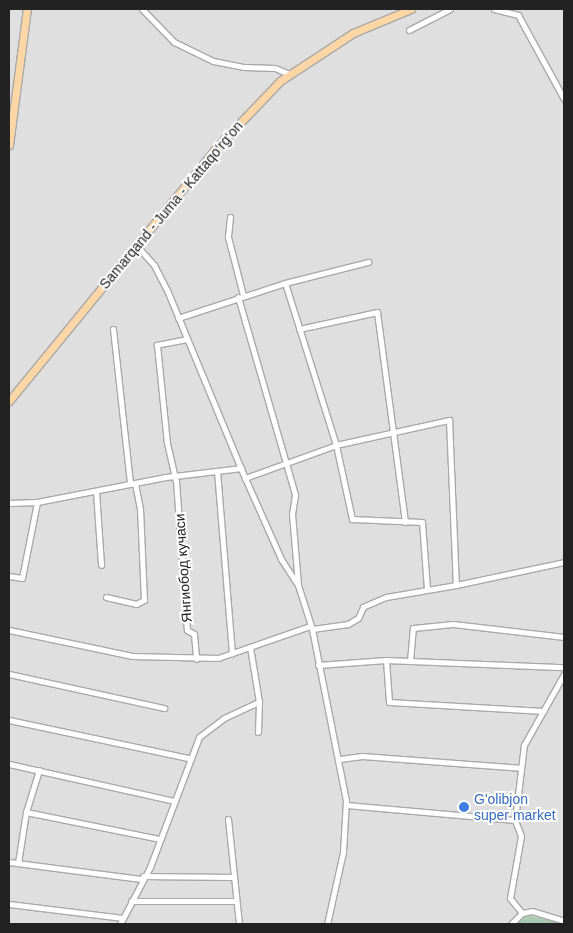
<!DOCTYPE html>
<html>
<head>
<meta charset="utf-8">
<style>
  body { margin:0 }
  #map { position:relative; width:573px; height:933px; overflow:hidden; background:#f2efe9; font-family:Arial,sans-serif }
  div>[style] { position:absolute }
  .residential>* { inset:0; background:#e0dfdf }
  .cemetery>* { inset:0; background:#aacbaf }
  .roads { filter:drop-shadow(1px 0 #a9a9a9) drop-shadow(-1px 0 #a9a9a9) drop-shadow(0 1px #a9a9a9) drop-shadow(0 -1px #a9a9a9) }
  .minor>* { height:5px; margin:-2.5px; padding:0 2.5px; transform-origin:2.5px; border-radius:2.5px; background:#fff }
  .major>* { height:7px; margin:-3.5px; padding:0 3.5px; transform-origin:3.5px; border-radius:3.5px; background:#fcd6a4 }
  .dots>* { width:14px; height:14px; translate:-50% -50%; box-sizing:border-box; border:2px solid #fff; border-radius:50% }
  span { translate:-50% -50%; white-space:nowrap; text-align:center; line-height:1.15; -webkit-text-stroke:4px #fff; paint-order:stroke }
  .street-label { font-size:14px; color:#222 }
  .shop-label { font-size:14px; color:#366cbe }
  .left { translate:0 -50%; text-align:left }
  .frame { position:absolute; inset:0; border:10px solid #222; pointer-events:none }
</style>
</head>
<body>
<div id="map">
  <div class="residential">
    <div style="clip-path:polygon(9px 9px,564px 9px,564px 924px,9px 924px)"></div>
  </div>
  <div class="cemetery">
    <div style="clip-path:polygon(530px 916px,562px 922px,564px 924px,516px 924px,522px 917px)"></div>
  </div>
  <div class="roads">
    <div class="minor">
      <div style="left:142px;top:9px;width:46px;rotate:45.9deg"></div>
      <div style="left:174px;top:42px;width:43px;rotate:26deg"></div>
      <div style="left:213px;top:61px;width:32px;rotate:11deg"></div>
      <div style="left:244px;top:67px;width:31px;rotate:2deg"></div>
      <div style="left:275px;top:68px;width:15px;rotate:23deg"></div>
      <div style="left:494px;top:9px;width:25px;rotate:14deg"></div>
      <div style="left:518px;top:15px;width:96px;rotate:61.3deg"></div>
      <div style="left:409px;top:30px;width:46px;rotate:-27.1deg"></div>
      <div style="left:230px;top:217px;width:20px;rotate:96deg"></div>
      <div style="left:228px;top:237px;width:60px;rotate:75.5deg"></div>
      <div style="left:136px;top:245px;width:27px;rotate:48deg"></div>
      <div style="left:154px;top:265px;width:28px;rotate:63deg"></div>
      <div style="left:167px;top:290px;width:204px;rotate:67.5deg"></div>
      <div style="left:245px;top:478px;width:89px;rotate:66deg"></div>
      <div style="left:281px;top:559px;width:31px;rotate:57deg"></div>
      <div style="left:298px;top:585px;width:46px;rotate:72.3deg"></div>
      <div style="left:312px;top:629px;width:174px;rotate:78.8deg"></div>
      <div style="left:346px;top:800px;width:52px;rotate:93.3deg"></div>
      <div style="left:343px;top:852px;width:74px;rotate:102.5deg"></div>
      <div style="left:285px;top:283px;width:170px;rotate:72.5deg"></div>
      <div style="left:336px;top:445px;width:76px;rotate:77.8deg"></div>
      <div style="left:352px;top:519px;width:70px;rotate:2.5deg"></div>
      <div style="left:422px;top:522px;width:67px;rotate:85.7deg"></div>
      <div style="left:238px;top:297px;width:206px;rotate:73.9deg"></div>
      <div style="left:295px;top:495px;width:19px;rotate:99deg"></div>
      <div style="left:292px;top:514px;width:70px;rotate:85.1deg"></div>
      <div style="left:178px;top:318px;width:113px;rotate:-18.1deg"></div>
      <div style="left:285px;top:283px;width:86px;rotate:-14.2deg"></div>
      <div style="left:113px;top:329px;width:156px;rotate:83.7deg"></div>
      <div style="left:299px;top:329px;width:80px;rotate:-12.3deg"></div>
      <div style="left:377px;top:312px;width:212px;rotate:82.4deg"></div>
      <div style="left:187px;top:339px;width:31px;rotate:169deg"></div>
      <div style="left:157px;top:345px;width:99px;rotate:84.2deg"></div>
      <div style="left:167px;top:443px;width:39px;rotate:77deg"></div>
      <div style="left:176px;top:481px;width:149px;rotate:85.8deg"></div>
      <div style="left:187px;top:630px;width:8px;rotate:30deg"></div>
      <div style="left:194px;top:634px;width:25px;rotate:85deg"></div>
      <div style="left:217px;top:471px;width:183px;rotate:85.3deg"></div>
      <div style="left:245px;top:478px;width:97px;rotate:-19.9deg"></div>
      <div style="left:336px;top:445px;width:116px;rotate:-12.5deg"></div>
      <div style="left:449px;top:420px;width:165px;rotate:87.6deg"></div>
      <div style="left:456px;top:585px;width:71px;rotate:170.3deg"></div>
      <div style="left:386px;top:597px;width:25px;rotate:157deg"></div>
      <div style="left:363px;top:607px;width:12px;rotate:114deg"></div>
      <div style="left:358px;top:618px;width:12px;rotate:149deg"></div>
      <div style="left:348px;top:624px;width:36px;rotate:172deg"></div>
      <div style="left:96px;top:491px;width:74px;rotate:86.1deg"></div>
      <div style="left:9px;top:503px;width:28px;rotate:-2deg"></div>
      <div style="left:37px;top:502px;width:131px;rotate:-11deg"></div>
      <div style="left:166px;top:477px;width:76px;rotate:-6.8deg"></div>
      <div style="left:9px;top:576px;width:13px;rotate:9deg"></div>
      <div style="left:22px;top:578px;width:77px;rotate:-78.8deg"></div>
      <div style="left:456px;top:585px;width:110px;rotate:-12deg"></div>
      <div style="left:106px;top:597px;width:31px;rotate:13deg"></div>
      <div style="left:136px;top:604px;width:9px;rotate:-27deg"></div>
      <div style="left:144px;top:600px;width:91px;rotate:-92.5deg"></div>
      <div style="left:140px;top:509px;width:26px;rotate:-101deg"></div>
      <div style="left:9px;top:630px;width:126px;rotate:11.9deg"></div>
      <div style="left:132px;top:656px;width:86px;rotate:1.3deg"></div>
      <div style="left:218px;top:658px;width:97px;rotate:-19.2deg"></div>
      <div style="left:386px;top:660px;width:42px;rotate:85.9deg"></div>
      <div style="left:389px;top:702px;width:155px;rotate:3.3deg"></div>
      <div style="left:410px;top:661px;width:33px;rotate:-85deg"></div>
      <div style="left:413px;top:628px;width:40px;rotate:-5.7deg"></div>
      <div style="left:453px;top:624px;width:112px;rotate:6.7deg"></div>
      <div style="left:318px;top:665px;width:68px;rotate:-4.2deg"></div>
      <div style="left:386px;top:660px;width:178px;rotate:2.3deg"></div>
      <div style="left:9px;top:674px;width:159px;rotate:12.4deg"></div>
      <div style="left:9px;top:720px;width:183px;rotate:12deg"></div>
      <div style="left:258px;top:732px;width:30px;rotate:-88deg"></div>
      <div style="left:340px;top:759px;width:22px;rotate:-8deg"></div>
      <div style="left:362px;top:756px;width:158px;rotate:4.3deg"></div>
      <div style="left:9px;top:764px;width:170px;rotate:12.6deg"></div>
      <div style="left:346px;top:805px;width:170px;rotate:5.1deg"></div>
      <div style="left:26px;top:812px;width:137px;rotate:11.4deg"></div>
      <div style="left:228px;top:819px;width:106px;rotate:84deg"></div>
      <div style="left:9px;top:862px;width:133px;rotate:7.3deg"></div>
      <div style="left:18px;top:863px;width:52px;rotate:-81.1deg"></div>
      <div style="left:26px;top:812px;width:44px;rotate:-72.8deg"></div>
      <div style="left:143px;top:876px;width:90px;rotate:0.6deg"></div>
      <div style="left:131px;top:901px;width:104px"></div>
      <div style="left:9px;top:904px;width:115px;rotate:7deg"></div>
      <div style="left:522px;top:913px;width:19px;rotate:-129deg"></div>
      <div style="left:510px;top:898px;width:63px;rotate:-79.9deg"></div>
      <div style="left:521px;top:836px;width:17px;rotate:-111deg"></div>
      <div style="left:515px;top:820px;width:76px;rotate:-83.2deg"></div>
      <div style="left:524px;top:745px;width:81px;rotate:-60.6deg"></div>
      <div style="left:120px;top:924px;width:64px;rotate:-62.2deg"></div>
      <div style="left:150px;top:867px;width:139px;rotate:-69.3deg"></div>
      <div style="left:199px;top:737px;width:31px;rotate:-37deg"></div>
      <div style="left:224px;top:718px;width:38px;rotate:-25deg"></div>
      <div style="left:259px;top:702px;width:56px;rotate:-99.3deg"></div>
      <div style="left:511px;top:924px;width:16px;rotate:-45deg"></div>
      <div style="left:522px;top:913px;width:10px;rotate:-11deg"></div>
      <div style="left:532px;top:911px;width:34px;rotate:17deg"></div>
    </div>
    <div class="major">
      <div style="left:9px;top:145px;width:137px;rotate:-82.5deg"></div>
      <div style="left:9px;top:401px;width:328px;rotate:-50.7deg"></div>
      <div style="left:217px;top:147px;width:91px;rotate:-46.3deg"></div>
      <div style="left:280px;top:81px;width:87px;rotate:-33.3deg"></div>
      <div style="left:353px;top:33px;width:63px;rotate:-22.5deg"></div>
    </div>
  </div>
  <div class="dots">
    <div style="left:464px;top:807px;background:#3f7fe0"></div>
  </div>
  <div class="street-label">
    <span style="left:171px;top:205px;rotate:-50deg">Samarqand - Juma - Kattaqo‘rg‘on</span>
    <span style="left:183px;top:568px;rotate:-94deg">Янгиобод кучаси</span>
  </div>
  <div class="shop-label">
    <span class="left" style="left:474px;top:807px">G'olibjon<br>super market</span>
  </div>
  <div class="frame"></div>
</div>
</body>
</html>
